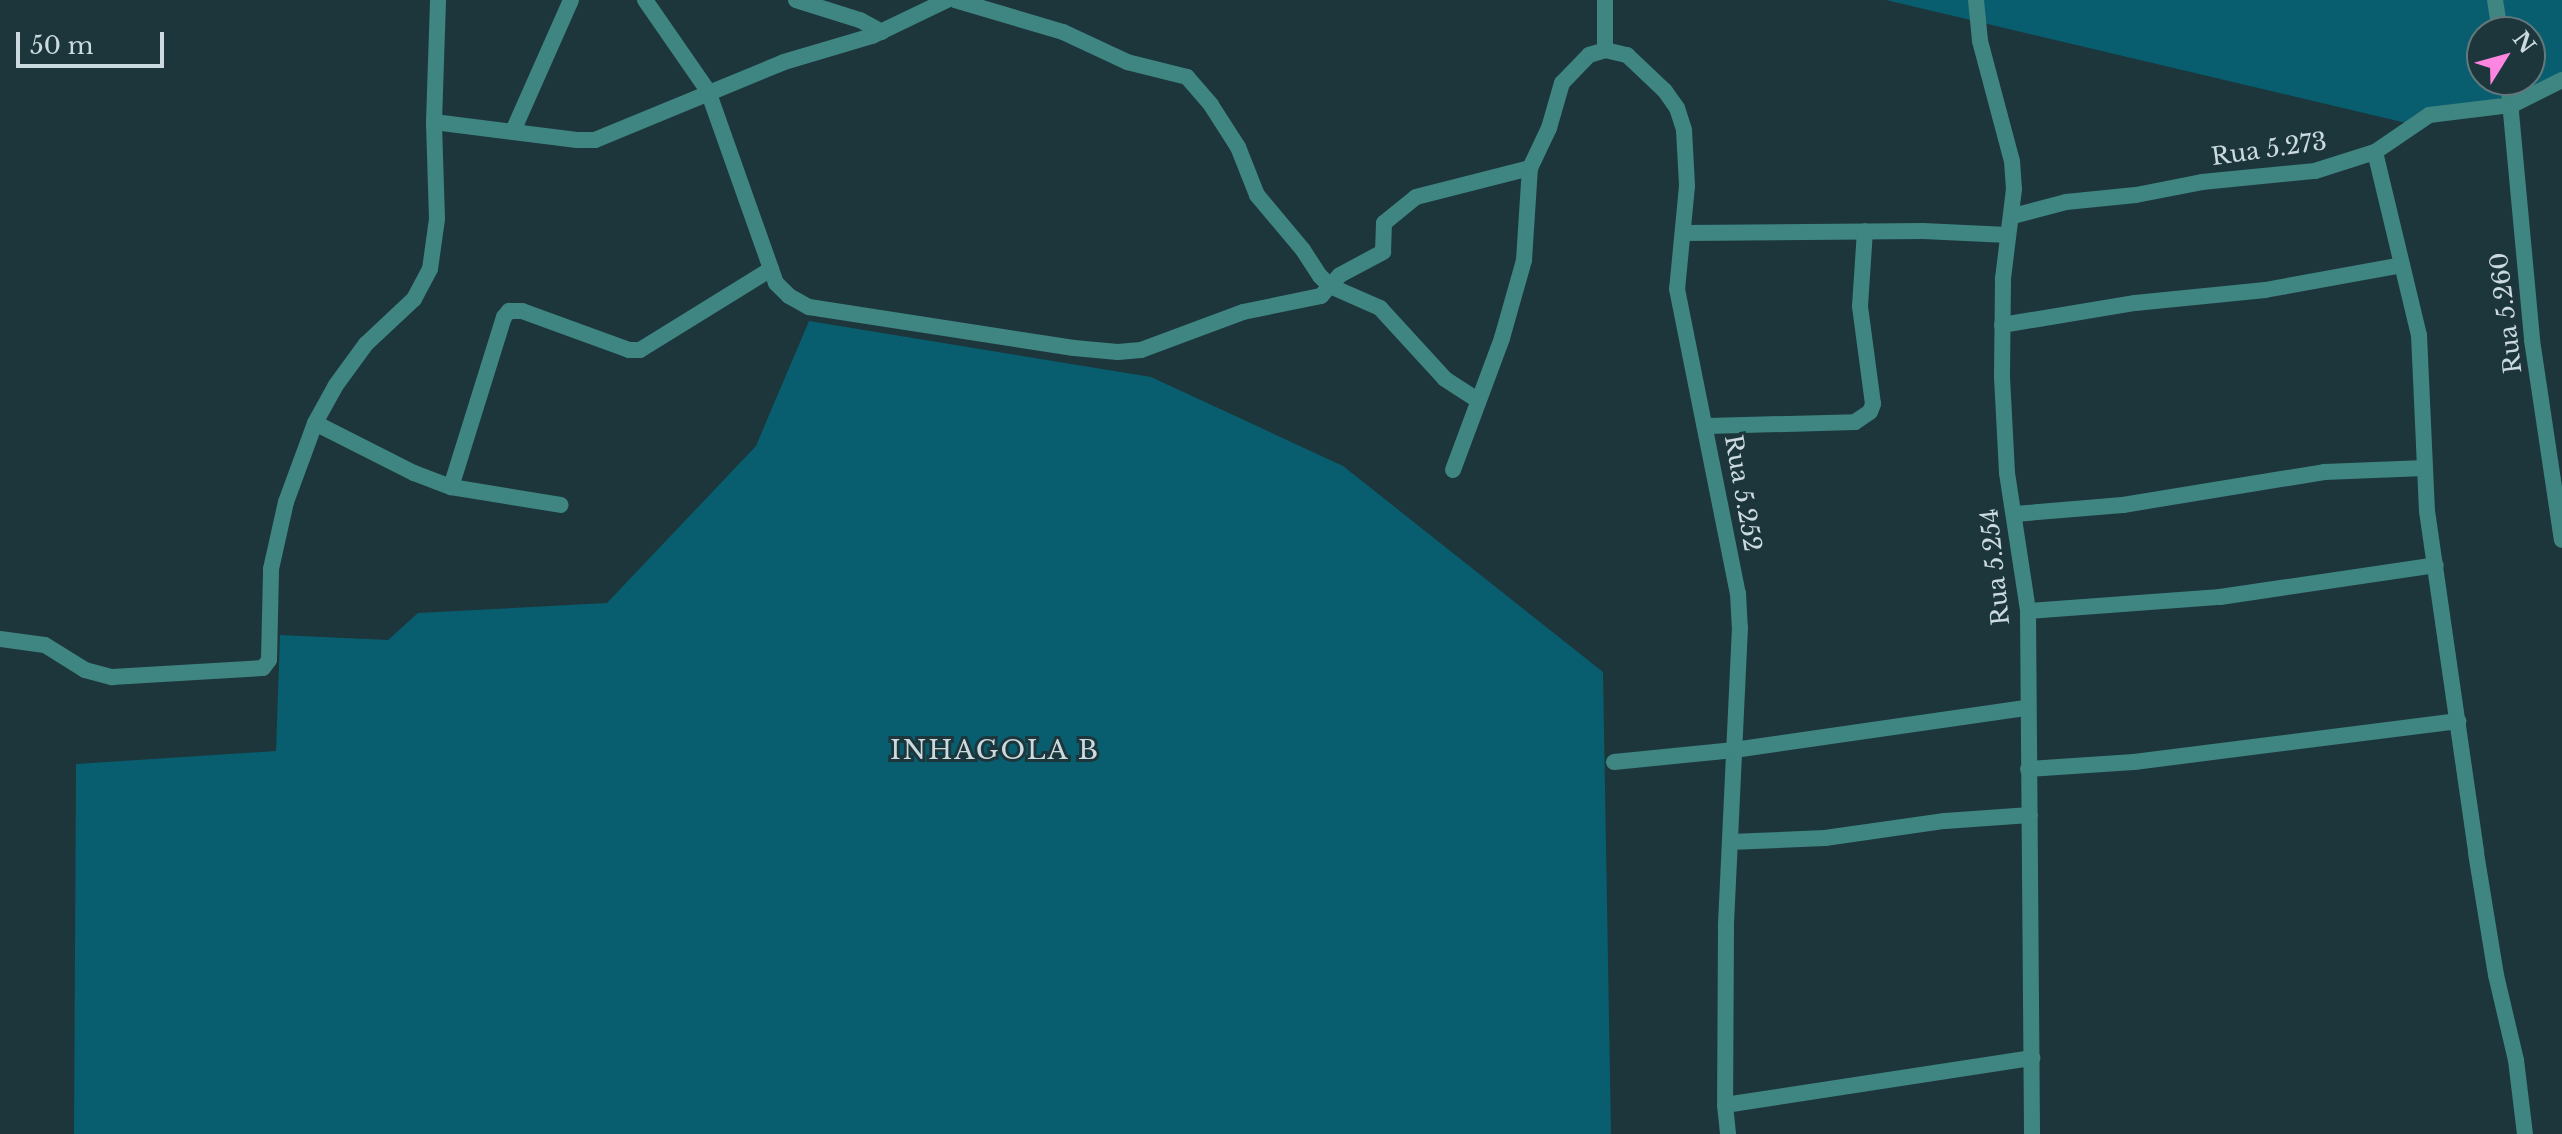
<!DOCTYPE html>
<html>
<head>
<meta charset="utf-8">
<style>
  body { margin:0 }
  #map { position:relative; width:2562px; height:1134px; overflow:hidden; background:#1c363c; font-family:"Libre Baskerville",serif }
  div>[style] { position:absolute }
  .green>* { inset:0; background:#085e6e }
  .minor>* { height:16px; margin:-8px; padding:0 8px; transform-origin:8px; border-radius:8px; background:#3f8581 }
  span { translate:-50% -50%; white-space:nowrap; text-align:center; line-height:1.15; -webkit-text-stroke:6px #1c363c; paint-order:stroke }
  .street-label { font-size:24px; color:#cbdade }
  .neighbourhood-label { font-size:26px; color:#cbdade; letter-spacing:2px }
  .north { position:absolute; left:2466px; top:16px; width:80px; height:80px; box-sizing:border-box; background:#1c363c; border:2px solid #62787d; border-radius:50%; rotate:53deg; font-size:22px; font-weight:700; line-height:32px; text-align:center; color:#cbdade }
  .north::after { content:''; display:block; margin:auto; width:28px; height:36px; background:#fe86e0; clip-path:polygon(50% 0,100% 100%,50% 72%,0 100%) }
  .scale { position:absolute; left:16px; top:32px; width:148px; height:36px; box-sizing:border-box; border:4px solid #cbdade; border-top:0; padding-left:10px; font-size:24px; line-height:28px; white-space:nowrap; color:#cbdade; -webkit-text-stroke:6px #1c363c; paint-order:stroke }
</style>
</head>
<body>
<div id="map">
  <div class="green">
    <div style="clip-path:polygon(evenodd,1886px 0,2562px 0,2562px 72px,2538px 85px,2419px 126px,1886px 0,2482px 32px,2530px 32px,2530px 80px,2482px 80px,2482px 32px)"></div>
    <div style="clip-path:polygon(809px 321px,1151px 377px,1343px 466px,1603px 672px,1611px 1134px,74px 1134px,76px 764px,276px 751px,280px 635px,388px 640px,418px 613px,607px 603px,756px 446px)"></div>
  </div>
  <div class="minor">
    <div style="left:645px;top:0;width:111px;rotate:55.3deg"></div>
    <div style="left:708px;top:91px;width:204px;rotate:70.5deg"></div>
    <div style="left:776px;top:283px;width:18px;rotate:45deg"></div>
    <div style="left:789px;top:296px;width:23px;rotate:29deg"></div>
    <div style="left:809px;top:307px;width:268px;rotate:8.8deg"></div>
    <div style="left:1074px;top:348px;width:44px;rotate:5.2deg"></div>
    <div style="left:1118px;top:352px;width:23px;rotate:-5deg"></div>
    <div style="left:1141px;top:350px;width:109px;rotate:-20.4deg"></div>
    <div style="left:1243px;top:312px;width:80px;rotate:-11.6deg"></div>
    <div style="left:1321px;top:296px;width:28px;rotate:-48deg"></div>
    <div style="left:1340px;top:275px;width:49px;rotate:-28.1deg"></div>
    <div style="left:1383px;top:252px;width:29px;rotate:-88deg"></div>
    <div style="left:1384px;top:223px;width:41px;rotate:-39.1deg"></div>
    <div style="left:1416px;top:197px;width:118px;rotate:-14.3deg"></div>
    <div style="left:796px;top:0;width:67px;rotate:17.4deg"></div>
    <div style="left:860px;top:20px;width:25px;rotate:29deg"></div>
    <div style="left:955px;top:0;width:113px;rotate:16.5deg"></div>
    <div style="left:1063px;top:32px;width:71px;rotate:25.1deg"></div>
    <div style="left:1127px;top:62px;width:62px;rotate:14deg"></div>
    <div style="left:1187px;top:77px;width:37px;rotate:49deg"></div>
    <div style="left:1211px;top:105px;width:50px;rotate:57.3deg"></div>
    <div style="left:1238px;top:147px;width:52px;rotate:68.4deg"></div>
    <div style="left:1257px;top:195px;width:72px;rotate:50.1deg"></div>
    <div style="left:1303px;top:250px;width:31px;rotate:57deg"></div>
    <div style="left:1320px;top:276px;width:14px;rotate:45deg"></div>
    <div style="left:1330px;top:286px;width:55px;rotate:23.7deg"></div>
    <div style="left:1380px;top:308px;width:96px;rotate:47.5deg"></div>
    <div style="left:1445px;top:379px;width:40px;rotate:32.9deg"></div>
    <div style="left:1976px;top:0;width:41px;rotate:84.4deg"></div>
    <div style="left:1980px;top:41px;width:124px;rotate:75.1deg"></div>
    <div style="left:2012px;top:161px;width:28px;rotate:86deg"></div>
    <div style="left:2014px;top:189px;width:91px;rotate:97deg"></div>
    <div style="left:2003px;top:279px;width:98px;rotate:90.6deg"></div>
    <div style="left:2002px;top:377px;width:96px;rotate:87deg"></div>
    <div style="left:2007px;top:473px;width:140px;rotate:81.3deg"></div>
    <div style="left:2028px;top:611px;width:523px;rotate:89.56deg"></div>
    <div style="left:2495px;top:0;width:32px;rotate:81deg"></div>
    <div style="left:1605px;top:50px;width:50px;rotate:-90deg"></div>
    <div style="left:2508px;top:80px;width:261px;rotate:84.7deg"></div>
    <div style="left:2532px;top:340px;width:202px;rotate:81.5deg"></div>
    <div style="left:434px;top:122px;width:144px;rotate:7.2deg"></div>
    <div style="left:577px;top:140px;width:18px"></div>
    <div style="left:595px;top:140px;width:204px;rotate:-22.4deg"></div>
    <div style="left:784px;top:62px;width:92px;rotate:-16.5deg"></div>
    <div style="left:872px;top:36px;width:83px;rotate:-25.6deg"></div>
    <div style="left:513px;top:131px;width:143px;rotate:-66.1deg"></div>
    <div style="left:2375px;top:152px;width:188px;rotate:76.5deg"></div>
    <div style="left:2419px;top:335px;width:176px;rotate:87.4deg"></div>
    <div style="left:2427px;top:511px;width:345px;rotate:81.8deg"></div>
    <div style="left:2476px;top:853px;width:124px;rotate:80.7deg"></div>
    <div style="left:2496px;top:975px;width:87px;rotate:76.8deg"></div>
    <div style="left:2516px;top:1060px;width:75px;rotate:83.1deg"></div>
    <div style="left:2013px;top:216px;width:55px;rotate:-14.8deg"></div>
    <div style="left:2066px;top:202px;width:70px;rotate:-5.7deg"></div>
    <div style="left:2136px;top:195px;width:67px;rotate:-11.1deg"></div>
    <div style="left:2202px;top:182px;width:114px;rotate:-5.6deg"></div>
    <div style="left:2315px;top:171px;width:63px;rotate:-17.6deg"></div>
    <div style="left:2375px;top:152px;width:65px;rotate:-34.4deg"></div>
    <div style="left:2429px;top:115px;width:84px;rotate:-6.9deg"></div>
    <div style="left:2512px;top:105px;width:56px;rotate:-26.6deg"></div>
    <div style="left:1684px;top:233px;width:239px;rotate:-0.5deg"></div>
    <div style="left:1923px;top:231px;width:85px;rotate:2.7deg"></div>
    <div style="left:2002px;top:325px;width:135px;rotate:-9.4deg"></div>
    <div style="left:2135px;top:303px;width:131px;rotate:-5.7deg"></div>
    <div style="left:2265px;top:290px;width:139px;rotate:-10.3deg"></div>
    <div style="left:315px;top:423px;width:111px;rotate:26.8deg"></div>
    <div style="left:414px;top:473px;width:40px;rotate:21deg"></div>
    <div style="left:451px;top:487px;width:111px;rotate:9.3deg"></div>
    <div style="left:1707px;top:426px;width:148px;rotate:-1.5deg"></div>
    <div style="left:1855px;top:422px;width:18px;rotate:-34deg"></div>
    <div style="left:1870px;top:412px;width:9px;rotate:-69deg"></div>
    <div style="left:1873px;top:404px;width:99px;rotate:-97.6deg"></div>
    <div style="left:1860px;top:306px;width:75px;rotate:-86.2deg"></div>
    <div style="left:1453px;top:470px;width:141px;rotate:-69.6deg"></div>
    <div style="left:1502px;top:338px;width:81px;rotate:-74.2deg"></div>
    <div style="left:1524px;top:260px;width:92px;rotate:-86.3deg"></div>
    <div style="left:1530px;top:168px;width:44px;rotate:-64.6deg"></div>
    <div style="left:1549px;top:128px;width:47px;rotate:-73.9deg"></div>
    <div style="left:1562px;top:83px;width:39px;rotate:-46deg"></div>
    <div style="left:1589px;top:55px;width:17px;rotate:-17deg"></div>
    <div style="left:1605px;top:50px;width:23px;rotate:13deg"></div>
    <div style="left:1627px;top:55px;width:52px;rotate:43.5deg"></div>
    <div style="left:1665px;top:91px;width:21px;rotate:55deg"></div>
    <div style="left:1677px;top:108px;width:23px;rotate:72deg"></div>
    <div style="left:1684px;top:130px;width:56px;rotate:86.9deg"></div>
    <div style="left:1687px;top:186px;width:103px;rotate:95.5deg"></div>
    <div style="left:1677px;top:289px;width:310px;rotate:78.7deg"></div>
    <div style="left:1738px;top:593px;width:34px;rotate:87deg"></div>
    <div style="left:1740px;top:627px;width:300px;rotate:92.7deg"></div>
    <div style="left:1726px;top:927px;width:178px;rotate:90.3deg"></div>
    <div style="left:1725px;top:1105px;width:29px;rotate:84deg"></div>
    <div style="left:451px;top:487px;width:178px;rotate:-72.7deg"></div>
    <div style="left:504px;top:317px;width:8px;rotate:-50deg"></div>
    <div style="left:509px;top:311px;width:13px"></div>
    <div style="left:522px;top:311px;width:114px;rotate:20deg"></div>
    <div style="left:629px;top:350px;width:11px"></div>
    <div style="left:640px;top:350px;width:154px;rotate:-31.7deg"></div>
    <div style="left:2015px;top:514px;width:108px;rotate:-4.8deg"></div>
    <div style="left:2123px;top:505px;width:204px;rotate:-9.3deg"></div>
    <div style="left:2324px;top:472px;width:101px;rotate:-2.3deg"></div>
    <div style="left:2028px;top:611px;width:193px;rotate:-4.2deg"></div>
    <div style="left:2220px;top:597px;width:218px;rotate:-8.4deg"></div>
    <div style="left:0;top:639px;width:45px;rotate:7.6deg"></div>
    <div style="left:45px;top:645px;width:47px;rotate:32deg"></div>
    <div style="left:85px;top:670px;width:28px;rotate:15deg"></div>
    <div style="left:112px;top:677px;width:151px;rotate:-3.4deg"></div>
    <div style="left:263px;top:668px;width:10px;rotate:-53deg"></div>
    <div style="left:269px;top:660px;width:91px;rotate:-88.7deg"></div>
    <div style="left:271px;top:569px;width:69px;rotate:-77.4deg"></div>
    <div style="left:286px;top:502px;width:84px;rotate:-69.8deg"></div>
    <div style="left:315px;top:423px;width:43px;rotate:-61.1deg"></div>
    <div style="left:336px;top:385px;width:51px;rotate:-53.8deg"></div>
    <div style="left:366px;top:344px;width:66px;rotate:-43.2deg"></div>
    <div style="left:414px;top:299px;width:34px;rotate:-62deg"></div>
    <div style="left:430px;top:269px;width:50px;rotate:-82deg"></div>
    <div style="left:437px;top:219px;width:97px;rotate:-91.8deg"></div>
    <div style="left:434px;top:122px;width:122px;rotate:-88.1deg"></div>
    <div style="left:1614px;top:762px;width:121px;rotate:-5.7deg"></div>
    <div style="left:1734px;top:750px;width:296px;rotate:-8.2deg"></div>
    <div style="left:2028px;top:769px;width:106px;rotate:-3.8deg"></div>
    <div style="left:2134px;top:762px;width:327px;rotate:-7.2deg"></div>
    <div style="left:1730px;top:842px;width:95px;rotate:-2.4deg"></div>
    <div style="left:1825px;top:838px;width:121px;rotate:-8.1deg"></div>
    <div style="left:1945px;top:821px;width:85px;rotate:-4deg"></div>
    <div style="left:1725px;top:1105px;width:311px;rotate:-8.7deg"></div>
  </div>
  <div class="street-label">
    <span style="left:2269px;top:149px;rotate:-8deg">Rua 5.273</span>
    <span style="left:2506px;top:313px;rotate:-97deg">Rua 5.260</span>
    <span style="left:1743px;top:493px;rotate:80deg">Rua 5.252</span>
    <span style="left:1995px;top:567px;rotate:-96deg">Rua 5.254</span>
  </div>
  <div class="neighbourhood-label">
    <span style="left:995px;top:751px">INHAGOLA B</span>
  </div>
  <div class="north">N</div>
  <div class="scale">50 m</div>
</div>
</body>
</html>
